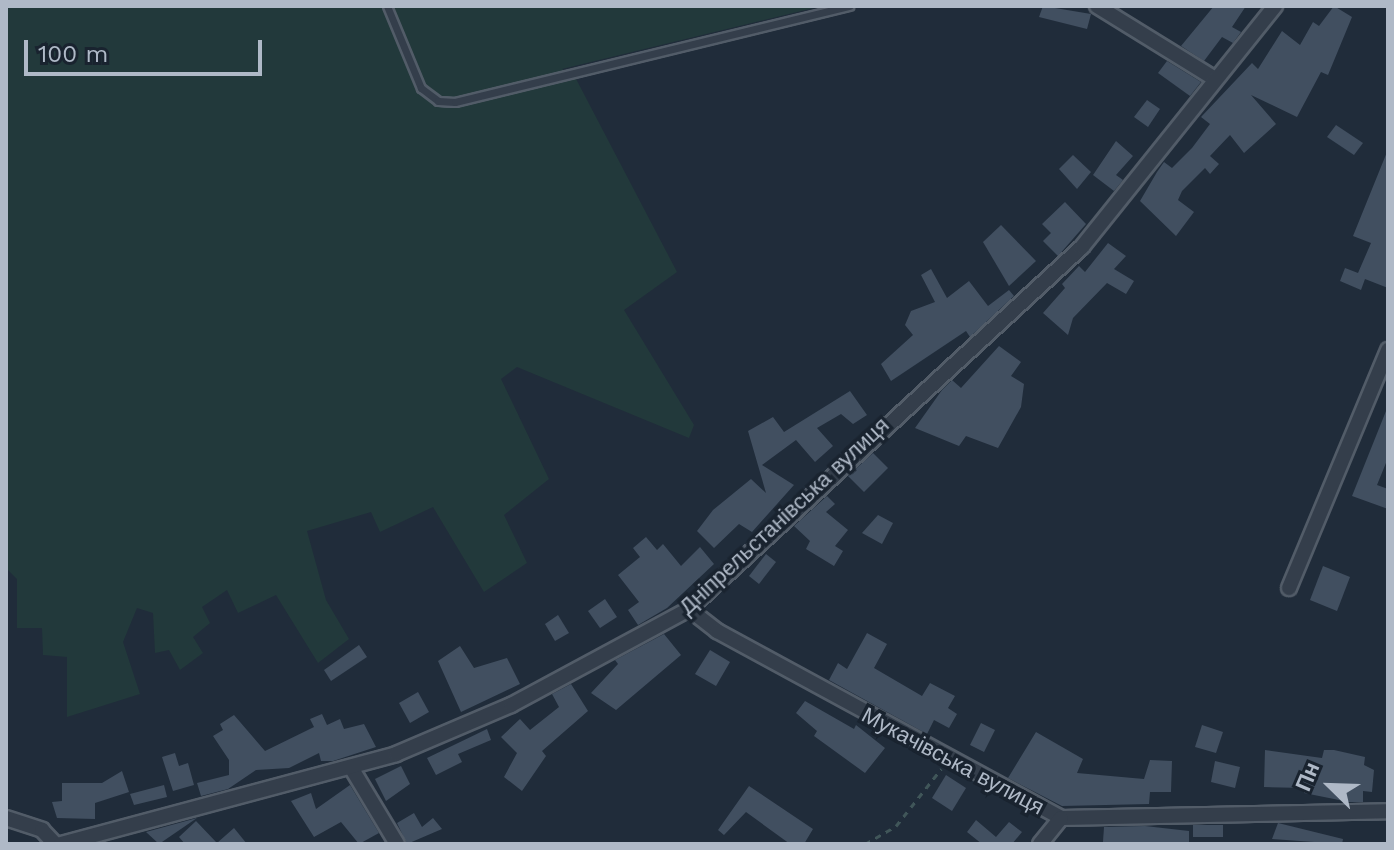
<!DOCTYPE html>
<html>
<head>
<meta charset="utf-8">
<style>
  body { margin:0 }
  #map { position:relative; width:1394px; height:850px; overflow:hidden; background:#202c3a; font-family:"Work Sans",sans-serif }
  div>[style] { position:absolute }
  .green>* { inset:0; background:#22393b }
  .building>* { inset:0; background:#414f60 }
  .path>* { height:3px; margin-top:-1.5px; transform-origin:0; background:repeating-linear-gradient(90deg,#405659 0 6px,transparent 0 12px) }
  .roads { filter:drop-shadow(2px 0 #525c68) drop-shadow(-2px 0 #525c68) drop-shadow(0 2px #525c68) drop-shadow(0 -2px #525c68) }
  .service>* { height:7px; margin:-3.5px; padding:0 3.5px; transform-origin:3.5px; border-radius:3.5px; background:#343e4b }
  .minor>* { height:14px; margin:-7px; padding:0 7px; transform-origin:7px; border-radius:7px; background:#343e4b }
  span { translate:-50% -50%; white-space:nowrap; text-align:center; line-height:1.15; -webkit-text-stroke:7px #19232f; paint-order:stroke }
  .street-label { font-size:22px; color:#afb9c7 }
  .frame { position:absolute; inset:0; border:8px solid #afb9c7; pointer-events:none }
  .north { position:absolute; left:1290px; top:746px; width:80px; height:80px; -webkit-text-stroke:6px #19232f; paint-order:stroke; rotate:293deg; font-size:22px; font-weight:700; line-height:32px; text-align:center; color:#afb9c7 }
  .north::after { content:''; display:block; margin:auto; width:28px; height:36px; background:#afb9c7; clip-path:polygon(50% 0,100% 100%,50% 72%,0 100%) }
  .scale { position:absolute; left:24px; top:40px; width:238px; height:36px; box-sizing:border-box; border:4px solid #afb9c7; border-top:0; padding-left:10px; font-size:24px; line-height:28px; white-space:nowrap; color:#afb9c7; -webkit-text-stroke:6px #19232f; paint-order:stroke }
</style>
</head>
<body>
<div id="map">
  <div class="green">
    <div style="clip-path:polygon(6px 6px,822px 6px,562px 69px,574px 75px,677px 272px,624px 310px,694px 425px,689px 438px,517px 367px,501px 379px,549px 479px,504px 515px,527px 563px,484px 592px,433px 507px,380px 532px,371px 512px,307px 531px,326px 600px,349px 639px,318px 663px,276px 595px,238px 613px,227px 590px,202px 607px,210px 623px,193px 637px,203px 653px,180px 670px,169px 650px,155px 653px,153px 613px,137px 608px,123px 642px,140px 694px,67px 717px,67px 657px,43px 655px,42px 628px,17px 628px,17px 579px,6px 568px)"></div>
  </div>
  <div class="building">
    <div style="clip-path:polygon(1043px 6px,1091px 14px,1087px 29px,1039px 17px)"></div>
    <div style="clip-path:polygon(1214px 6px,1246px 6px,1232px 27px,1241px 32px,1233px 43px,1222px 37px,1204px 61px,1181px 46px)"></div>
    <div style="clip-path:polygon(1334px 6px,1352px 17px,1328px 75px,1321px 72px,1297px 117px,1251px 95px,1276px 124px,1244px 153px,1230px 135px,1210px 156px,1219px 164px,1210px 174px,1205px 168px,1182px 191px,1178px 200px,1194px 212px,1176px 236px,1140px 201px,1157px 172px,1164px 162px,1172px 168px,1192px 148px,1210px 124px,1201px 117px,1252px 63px,1258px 69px,1282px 31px,1300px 45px,1313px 22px,1319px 26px)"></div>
    <div style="clip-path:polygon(1167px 61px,1201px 82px,1190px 96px,1158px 73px)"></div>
    <div style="clip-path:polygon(1147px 100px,1160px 109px,1148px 127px,1134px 117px)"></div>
    <div style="clip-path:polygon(1336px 125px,1363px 143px,1354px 155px,1327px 137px)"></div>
    <div style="clip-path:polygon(1116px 141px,1133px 156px,1116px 175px,1123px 180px,1114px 191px,1093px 175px)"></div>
    <div style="clip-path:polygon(1387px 152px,1388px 288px,1365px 279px,1361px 290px,1340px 281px,1345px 268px,1358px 273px,1371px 243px,1353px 236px)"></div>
    <div style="clip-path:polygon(1073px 155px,1091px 172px,1077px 189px,1059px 169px)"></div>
    <div style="clip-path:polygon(1065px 202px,1086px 224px,1058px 256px,1043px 241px,1051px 233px,1042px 224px)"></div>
    <div style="clip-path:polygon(1001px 225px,1036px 261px,1009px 286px,983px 242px)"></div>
    <div style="clip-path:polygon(1108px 243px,1126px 256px,1114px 269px,1134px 281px,1126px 294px,1107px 283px,1073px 318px,1068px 335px,1043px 313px,1065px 288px,1062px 284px,1079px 266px,1085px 272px)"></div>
    <div style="clip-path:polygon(931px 269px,947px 298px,969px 281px,988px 306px,1009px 290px,1014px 296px,970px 337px,966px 331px,891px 381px,881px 364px,913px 335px,905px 325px,911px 311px,935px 302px,921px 275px)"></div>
    <div style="clip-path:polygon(999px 346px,1021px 362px,1011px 376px,1024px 384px,1021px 407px,998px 448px,966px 436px,959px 446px,915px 428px,942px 390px,952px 380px,961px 388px)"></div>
    <div style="clip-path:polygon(850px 391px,867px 415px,853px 424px,841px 414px,817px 428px,833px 446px,815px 462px,796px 440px,762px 465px,794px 485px,752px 532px,739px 524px,714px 548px,697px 531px,713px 510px,751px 479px,766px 493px,748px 431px,773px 417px,784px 432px)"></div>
    <div style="clip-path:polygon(1388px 406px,1388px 458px,1377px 485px,1388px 489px,1388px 509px,1352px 496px)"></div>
    <div style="clip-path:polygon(873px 453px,888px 468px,864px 492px,848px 476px)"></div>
    <div style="clip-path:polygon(827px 496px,835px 504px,826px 512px,848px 530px,835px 546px,843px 551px,834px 566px,806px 549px,810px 541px,794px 526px)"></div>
    <div style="clip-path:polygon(878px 515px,893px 523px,882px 544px,862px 533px)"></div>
    <div style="clip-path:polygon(646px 537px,657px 550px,663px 544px,681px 566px,700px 547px,714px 564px,667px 608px,638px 625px,628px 610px,639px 602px,618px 575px,640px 557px,633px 548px)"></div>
    <div style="clip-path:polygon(766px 554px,776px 562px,759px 584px,749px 576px)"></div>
    <div style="clip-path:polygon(1323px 566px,1350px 577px,1337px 611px,1310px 600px)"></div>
    <div style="clip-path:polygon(605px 599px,617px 617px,600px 628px,588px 611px)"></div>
    <div style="clip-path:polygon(558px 615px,569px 633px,555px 641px,545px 624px)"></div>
    <div style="clip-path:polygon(867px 633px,887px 644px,874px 668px,922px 696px,930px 683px,955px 696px,948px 708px,957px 714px,949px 728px,934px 720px,927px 734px,829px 680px,838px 663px,847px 669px)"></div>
    <div style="clip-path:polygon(664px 634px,681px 655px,616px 710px,591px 693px,618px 664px,615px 660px)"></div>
    <div style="clip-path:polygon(359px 645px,367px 657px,331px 681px,324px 670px)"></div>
    <div style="clip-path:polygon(460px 646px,474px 668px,507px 658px,520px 684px,461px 712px,438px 661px)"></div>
    <div style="clip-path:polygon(710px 650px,730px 662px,716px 686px,695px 674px)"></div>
    <div style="clip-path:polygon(571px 684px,588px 711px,542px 751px,546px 756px,522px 791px,504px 777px,517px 753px,501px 737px,520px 719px,530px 730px,559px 707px,552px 694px)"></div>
    <div style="clip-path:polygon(418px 692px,429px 712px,410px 723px,399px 703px)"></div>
    <div style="clip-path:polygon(805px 701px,854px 729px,856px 725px,885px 748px,865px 773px,814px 736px,817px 731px,796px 713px)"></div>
    <div style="clip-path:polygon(322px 714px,327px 725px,340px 719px,344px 729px,364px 724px,376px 747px,333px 761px,321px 761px,319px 753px,289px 768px,256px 770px,228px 789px,201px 796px,197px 783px,229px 775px,229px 760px,213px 736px,223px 730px,220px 724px,234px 715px,265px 751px,314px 727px,310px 719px)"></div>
    <div style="clip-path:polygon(981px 723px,995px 730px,984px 752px,970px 745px)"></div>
    <div style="clip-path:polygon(1202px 725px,1223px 732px,1216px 753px,1195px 747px)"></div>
    <div style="clip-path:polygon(487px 729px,491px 740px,458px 754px,462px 762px,436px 775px,427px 758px)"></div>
    <div style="clip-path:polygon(1036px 732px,1083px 759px,1077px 773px,1144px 779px,1150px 760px,1172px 761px,1171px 792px,1150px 792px,1149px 804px,1062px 806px,1008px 778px)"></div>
    <div style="clip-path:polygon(1265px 750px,1322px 758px,1324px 750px,1334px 750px,1365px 757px,1364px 765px,1374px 770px,1372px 792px,1363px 791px,1363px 802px,1349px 802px,1304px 793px,1304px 788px,1264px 787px)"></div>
    <div style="clip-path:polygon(175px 753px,179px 766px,188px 763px,194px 785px,173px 791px,162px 757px)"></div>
    <div style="clip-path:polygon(1215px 761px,1240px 767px,1235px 788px,1211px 782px)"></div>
    <div style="clip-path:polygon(401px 766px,410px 784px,386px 801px,375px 779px)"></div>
    <div style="clip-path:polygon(122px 771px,129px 792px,95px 803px,95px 819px,57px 818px,52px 802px,62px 801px,62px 783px,102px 783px)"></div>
    <div style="clip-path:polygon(946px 775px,966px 788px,952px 811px,932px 798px)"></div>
    <div style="clip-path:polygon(164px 785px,167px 797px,134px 805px,130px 794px)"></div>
    <div style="clip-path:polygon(350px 785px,379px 833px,359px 844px,341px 822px,314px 837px,291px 801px,311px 793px,316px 809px)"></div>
    <div style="clip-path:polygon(749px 786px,813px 829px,804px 844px,790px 844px,746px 812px,724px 835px,718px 830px)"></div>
    <div style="clip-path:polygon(414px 813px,422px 827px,433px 818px,442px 829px,407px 844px,397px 823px)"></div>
    <div style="clip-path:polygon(197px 818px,159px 844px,146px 832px)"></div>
    <div style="clip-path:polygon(976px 820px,996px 837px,1009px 822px,1022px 832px,1012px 844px,982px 844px,967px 832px)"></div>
    <div style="clip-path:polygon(196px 821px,217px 843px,234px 828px,247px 844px,185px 844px,179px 837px)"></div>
    <div style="clip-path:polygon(1278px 823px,1343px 839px,1342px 844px,1272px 839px)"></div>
    <div style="clip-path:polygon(1193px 825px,1223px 825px,1223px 837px,1193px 837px)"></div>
    <div style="clip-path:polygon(1145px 826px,1189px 831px,1189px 844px,1103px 842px,1104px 827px)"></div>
  </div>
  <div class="path">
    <div style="left:865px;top:844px;width:36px;rotate:-30deg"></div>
    <div style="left:896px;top:826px;width:73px;rotate:-51.7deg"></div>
  </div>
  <div class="roads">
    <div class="service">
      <div style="left:387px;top:6px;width:89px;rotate:67.5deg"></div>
      <div style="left:421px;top:88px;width:21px;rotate:37deg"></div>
      <div style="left:438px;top:101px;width:17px;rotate:3deg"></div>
      <div style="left:455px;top:102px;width:406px;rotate:-13.7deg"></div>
    </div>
    <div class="minor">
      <div style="left:1097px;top:6px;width:139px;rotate:31.7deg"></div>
      <div style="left:1289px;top:588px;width:258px;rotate:-67.4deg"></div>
      <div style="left:689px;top:609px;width:36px;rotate:38deg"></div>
      <div style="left:717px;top:631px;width:392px;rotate:28.5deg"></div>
      <div style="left:1061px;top:818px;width:327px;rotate:-1.2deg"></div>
      <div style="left:352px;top:769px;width:87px;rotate:59deg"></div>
      <div style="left:6px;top:818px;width:38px;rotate:18deg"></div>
      <div style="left:42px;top:830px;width:19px;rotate:47deg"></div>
      <div style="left:61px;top:844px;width:347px;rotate:-15deg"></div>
      <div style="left:396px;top:754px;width:125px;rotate:-23.1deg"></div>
      <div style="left:511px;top:705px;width:202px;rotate:-28.3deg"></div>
      <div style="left:689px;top:609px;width:534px;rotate:-42.65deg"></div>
      <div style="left:1082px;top:247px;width:309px;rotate:-51.3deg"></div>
      <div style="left:1040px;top:844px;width:33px;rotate:-51deg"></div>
    </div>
  </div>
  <div class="street-label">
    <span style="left:784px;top:516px;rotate:-43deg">Дніпрельстанівська вулиця</span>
    <span style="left:953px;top:761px;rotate:28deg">Мукачівська вулиця</span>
  </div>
  <div class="frame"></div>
  <div class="north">Пн</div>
  <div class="scale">100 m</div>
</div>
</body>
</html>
